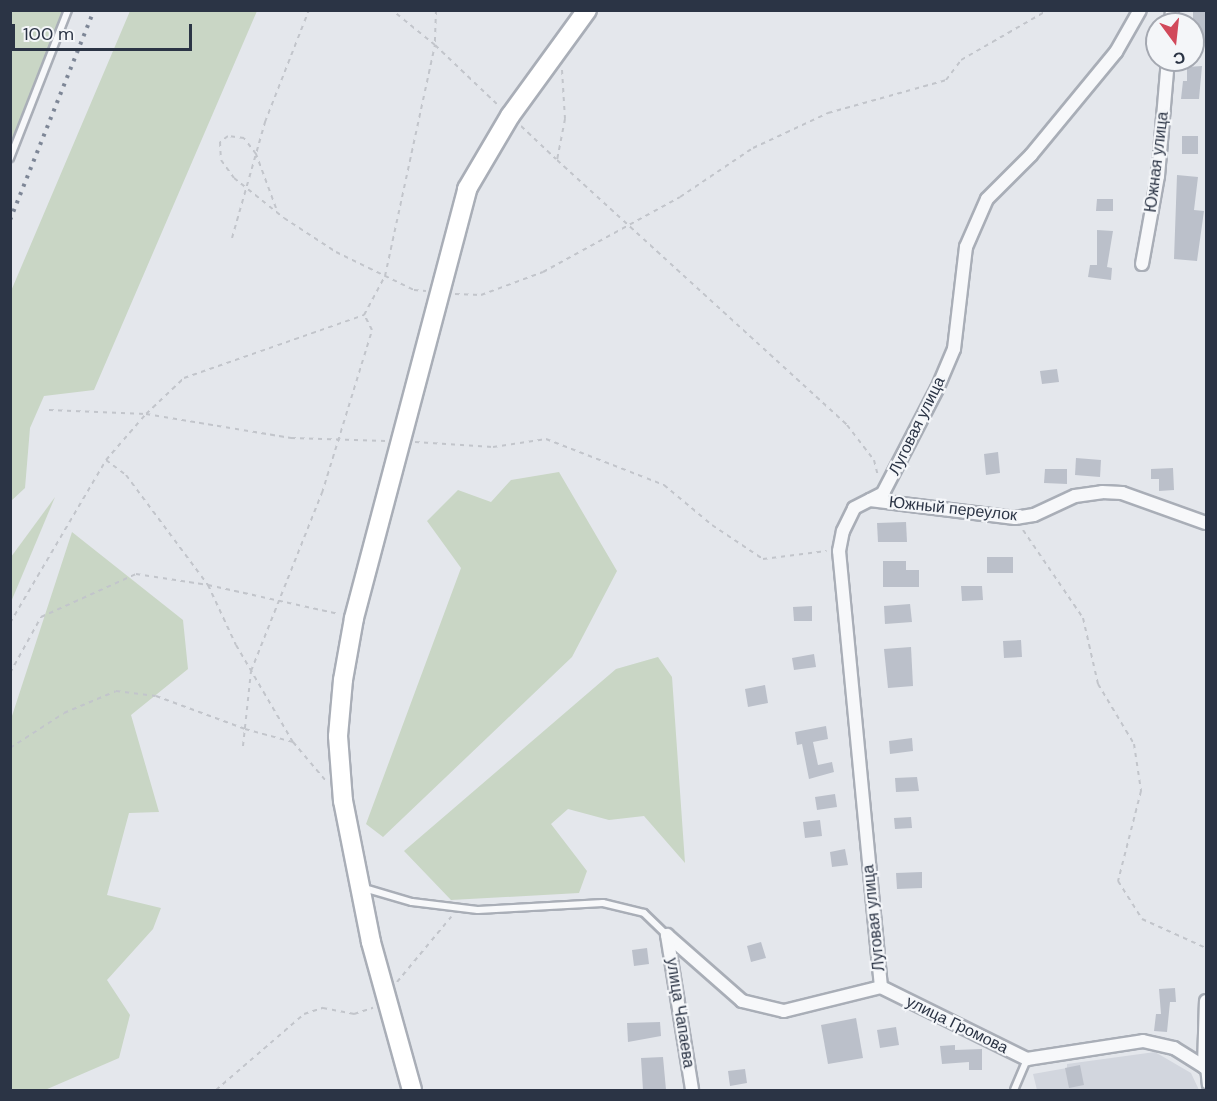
<!DOCTYPE html>
<html>
<head>
<meta charset="utf-8">
<style>
  body { margin:0 }
  #map { position:relative; width:1217px; height:1101px; overflow:hidden; background:#e4e7ec; font-family:"DM Sans",sans-serif }
  div>[style] { position:absolute }
  .built>* { inset:0; background:#d2d6de }
  .green>* { inset:0; background:#c9d6c5 }
  .building>* { inset:0; background:#bbc0ca }
  .path>* { height:2px; margin-top:-1px; transform-origin:0; background:repeating-linear-gradient(90deg,#c2c5cb 0 4.5px,transparent 0 9px) }
  .roads { filter:drop-shadow(2px 0 #a9aeb7) drop-shadow(-2px 0 #a9aeb7) drop-shadow(0 2px #a9aeb7) drop-shadow(0 -2px #a9aeb7) }
  .lane>* { height:6px; margin:-3px; padding:0 3px; transform-origin:3px; border-radius:3px; background:#f7f8fa }
  .street>* { height:12px; margin:-6px; padding:0 6px; transform-origin:6px; border-radius:6px; background:#f7f8fa }
  .secondary>* { height:18px; margin:-9px; padding:0 9px; transform-origin:9px; border-radius:9px; background:#fff }
  .rail>* { height:4px; margin-top:-2px; transform-origin:0; background:repeating-linear-gradient(90deg,#7d8696 0 3px,transparent 0 9px) }
  span { translate:-50% -50%; white-space:nowrap; text-align:center; line-height:1.15; -webkit-text-stroke:4.5px #f4f6f9; paint-order:stroke }
  .street-label { font-size:16px; color:#2b3445 }
  .frame { position:absolute; inset:0; border:12px solid #2b3445; pointer-events:none }
  .north { position:absolute; left:1145px; top:12px; width:60px; height:60px; box-sizing:border-box; background:#f4f6f9; border:2px solid #a4a8b1; border-radius:50%; rotate:165deg; font-size:16px; font-weight:700; line-height:24px; text-align:center; color:#2b3445 }
  .north::after { content:''; display:block; margin:auto; width:21px; height:27px; background:#d1495b; clip-path:polygon(50% 0,100% 100%,50% 72%,0 100%) }
  .scale { position:absolute; left:12px; top:24px; width:180px; height:27px; box-sizing:border-box; border:3px solid #2b3445; border-top:0; padding-left:8px; font-size:18px; line-height:21px; white-space:nowrap; color:#2b3445; -webkit-text-stroke:4px #f4f6f9; paint-order:stroke }
</style>
</head>
<body>
<div id="map">
  <div class="built">
    <div style="clip-path:polygon(1155px 1052px,1191px 1073px,1199px 1090px,1037px 1090px,1033px 1074px,1067px 1068px,1067px 1064px)"></div>
  </div>
  <div class="green">
    <div style="clip-path:polygon(11px 11px,68px 11px,11px 158px)"></div>
    <div style="clip-path:polygon(130px 11px,257px 11px,94px 390px,44px 396px,30px 428px,25px 488px,11px 501px,11px 291px)"></div>
    <div style="clip-path:polygon(559px 472px,617px 571px,572px 657px,383px 837px,366px 824px,461px 568px,427px 521px,458px 490px,491px 502px,511px 480px)"></div>
    <div style="clip-path:polygon(55px 497px,11px 602px,11px 557px)"></div>
    <div style="clip-path:polygon(72px 532px,183px 620px,188px 669px,131px 715px,159px 812px,129px 813px,107px 895px,161px 908px,153px 929px,107px 980px,130px 1015px,119px 1058px,45px 1090px,11px 1090px,11px 719px)"></div>
    <div style="clip-path:polygon(658px 657px,672px 677px,685px 863px,644px 816px,609px 820px,568px 809px,551px 824px,587px 871px,579px 893px,451px 900px,404px 851px,616px 669px)"></div>
  </div>
  <div class="building">
    <div style="clip-path:polygon(1193px 10px,1206px 10px,1206px 43px,1193px 42px)"></div>
    <div style="clip-path:polygon(1202px 66px,1199px 99px,1181px 99px,1183px 81px,1187px 81px,1187px 67px)"></div>
    <div style="clip-path:polygon(1182px 136px,1198px 136px,1198px 154px,1182px 154px)"></div>
    <div style="clip-path:polygon(1177px 175px,1198px 177px,1194px 210px,1204px 211px,1197px 261px,1174px 259px)"></div>
    <div style="clip-path:polygon(1097px 199px,1113px 199px,1113px 211px,1096px 211px)"></div>
    <div style="clip-path:polygon(1097px 230px,1113px 231px,1107px 267px,1112px 268px,1111px 280px,1088px 277px,1090px 265px,1097px 265px)"></div>
    <div style="clip-path:polygon(1057px 369px,1059px 382px,1042px 384px,1040px 371px)"></div>
    <div style="clip-path:polygon(998px 452px,1000px 473px,986px 475px,984px 454px)"></div>
    <div style="clip-path:polygon(1076px 458px,1101px 460px,1100px 477px,1075px 475px)"></div>
    <div style="clip-path:polygon(1173px 468px,1174px 490px,1159px 491px,1159px 479px,1151px 479px,1151px 469px)"></div>
    <div style="clip-path:polygon(1045px 469px,1067px 469px,1067px 484px,1044px 483px)"></div>
    <div style="clip-path:polygon(906px 522px,907px 542px,878px 542px,877px 523px)"></div>
    <div style="clip-path:polygon(987px 557px,1013px 557px,1013px 573px,987px 573px)"></div>
    <div style="clip-path:polygon(883px 561px,906px 561px,906px 570px,919px 570px,919px 587px,883px 587px)"></div>
    <div style="clip-path:polygon(961px 586px,982px 586px,983px 600px,962px 601px)"></div>
    <div style="clip-path:polygon(910px 604px,912px 622px,885px 624px,884px 606px)"></div>
    <div style="clip-path:polygon(812px 606px,812px 621px,794px 621px,793px 607px)"></div>
    <div style="clip-path:polygon(1021px 640px,1022px 657px,1004px 658px,1003px 641px)"></div>
    <div style="clip-path:polygon(911px 647px,913px 686px,888px 688px,884px 649px)"></div>
    <div style="clip-path:polygon(814px 654px,816px 667px,794px 670px,792px 658px)"></div>
    <div style="clip-path:polygon(765px 685px,768px 703px,748px 707px,745px 689px)"></div>
    <div style="clip-path:polygon(826px 726px,828px 739px,813px 742px,818px 765px,832px 762px,834px 772px,809px 779px,802px 744px,797px 745px,795px 732px)"></div>
    <div style="clip-path:polygon(912px 738px,913px 751px,890px 754px,889px 741px)"></div>
    <div style="clip-path:polygon(917px 777px,919px 791px,896px 792px,895px 778px)"></div>
    <div style="clip-path:polygon(835px 794px,837px 807px,817px 810px,815px 797px)"></div>
    <div style="clip-path:polygon(911px 817px,912px 828px,895px 829px,894px 818px)"></div>
    <div style="clip-path:polygon(820px 820px,822px 836px,805px 838px,803px 822px)"></div>
    <div style="clip-path:polygon(845px 849px,848px 865px,832px 867px,830px 852px)"></div>
    <div style="clip-path:polygon(922px 872px,922px 888px,897px 889px,896px 873px)"></div>
    <div style="clip-path:polygon(761px 942px,766px 958px,751px 962px,747px 946px)"></div>
    <div style="clip-path:polygon(647px 948px,649px 964px,634px 966px,632px 950px)"></div>
    <div style="clip-path:polygon(1175px 988px,1176px 1002px,1170px 1002px,1167px 1032px,1154px 1031px,1156px 1014px,1161px 1014px,1159px 989px)"></div>
    <div style="clip-path:polygon(856px 1018px,863px 1058px,828px 1064px,821px 1025px)"></div>
    <div style="clip-path:polygon(660px 1022px,661px 1036px,628px 1042px,627px 1023px)"></div>
    <div style="clip-path:polygon(896px 1027px,899px 1045px,880px 1048px,877px 1030px)"></div>
    <div style="clip-path:polygon(955px 1045px,955px 1050px,982px 1049px,982px 1070px,969px 1070px,969px 1062px,942px 1064px,940px 1046px)"></div>
    <div style="clip-path:polygon(663px 1057px,666px 1090px,643px 1090px,641px 1058px)"></div>
    <div style="clip-path:polygon(1080px 1065px,1084px 1085px,1069px 1088px,1065px 1068px)"></div>
    <div style="clip-path:polygon(745px 1069px,747px 1083px,730px 1086px,728px 1071px)"></div>
  </div>
  <div class="path">
    <div style="left:436px;top:10px;width:35px;rotate:92deg"></div>
    <div style="left:435px;top:45px;width:88px;rotate:43.6deg"></div>
    <div style="left:562px;top:70px;width:49px;rotate:86.5deg"></div>
    <div style="left:565px;top:119px;width:42px;rotate:101deg"></div>
    <div style="left:557px;top:160px;width:393px;rotate:42.4deg"></div>
    <div style="left:847px;top:425px;width:44px;rotate:52.4deg"></div>
    <div style="left:874px;top:460px;width:16px;rotate:76deg"></div>
    <div style="left:521px;top:126px;width:48px;rotate:43.3deg"></div>
    <div style="left:276px;top:208px;width:58px;rotate:-110.3deg"></div>
    <div style="left:256px;top:154px;width:20px;rotate:-127deg"></div>
    <div style="left:244px;top:138px;width:16px;rotate:-173deg"></div>
    <div style="left:228px;top:136px;width:10px;rotate:143deg"></div>
    <div style="left:220px;top:142px;width:18px;rotate:87deg"></div>
    <div style="left:221px;top:160px;width:22px;rotate:54deg"></div>
    <div style="left:234px;top:178px;width:64px;rotate:38.7deg"></div>
    <div style="left:284px;top:218px;width:62px;rotate:33.2deg"></div>
    <div style="left:336px;top:252px;width:87px;rotate:26deg"></div>
    <div style="left:414px;top:290px;width:12px;rotate:5deg"></div>
    <div style="left:232px;top:238px;width:121px;rotate:-74.1deg"></div>
    <div style="left:265px;top:122px;width:120px;rotate:-68.6deg"></div>
    <div style="left:455px;top:294px;width:26px;rotate:2deg"></div>
    <div style="left:481px;top:295px;width:66px;rotate:-20.4deg"></div>
    <div style="left:543px;top:272px;width:156px;rotate:-28.7deg"></div>
    <div style="left:680px;top:197px;width:88px;rotate:-33.9deg"></div>
    <div style="left:753px;top:148px;width:83px;rotate:-25deg"></div>
    <div style="left:828px;top:113px;width:123px;rotate:-15.6deg"></div>
    <div style="left:946px;top:80px;width:25px;rotate:-53deg"></div>
    <div style="left:961px;top:60px;width:100px;rotate:-29.9deg"></div>
    <div style="left:49px;top:410px;width:97px;rotate:2.4deg"></div>
    <div style="left:146px;top:414px;width:147px;rotate:9.4deg"></div>
    <div style="left:291px;top:438px;width:95px;rotate:1.8deg"></div>
    <div style="left:415px;top:442px;width:78px;rotate:3.7deg"></div>
    <div style="left:493px;top:447px;width:54px;rotate:-8.6deg"></div>
    <div style="left:546px;top:439px;width:127px;rotate:21.3deg"></div>
    <div style="left:664px;top:485px;width:62px;rotate:39.8deg"></div>
    <div style="left:712px;top:525px;width:61px;rotate:33.7deg"></div>
    <div style="left:763px;top:559px;width:64px;rotate:-7.1deg"></div>
    <div style="left:106px;top:460px;width:25px;rotate:37deg"></div>
    <div style="left:126px;top:475px;width:137px;rotate:53.3deg"></div>
    <div style="left:208px;top:585px;width:66px;rotate:65deg"></div>
    <div style="left:236px;top:645px;width:113px;rotate:59.6deg"></div>
    <div style="left:1023px;top:530px;width:107px;rotate:55.7deg"></div>
    <div style="left:1083px;top:618px;width:68px;rotate:77.2deg"></div>
    <div style="left:1098px;top:684px;width:70px;rotate:59deg"></div>
    <div style="left:1134px;top:744px;width:48px;rotate:81.5deg"></div>
    <div style="left:1141px;top:791px;width:93px;rotate:104.3deg"></div>
    <div style="left:1118px;top:881px;width:45px;rotate:57.7deg"></div>
    <div style="left:1142px;top:919px;width:70px;rotate:24.4deg"></div>
    <div style="left:10px;top:623px;width:189px;rotate:-59.5deg"></div>
    <div style="left:106px;top:460px;width:61px;rotate:-49deg"></div>
    <div style="left:146px;top:414px;width:52px;rotate:-43.5deg"></div>
    <div style="left:184px;top:378px;width:191px;rotate:-19.3deg"></div>
    <div style="left:364px;top:315px;width:44px;rotate:-61.7deg"></div>
    <div style="left:385px;top:276px;width:236px;rotate:-77.8deg"></div>
    <div style="left:435px;top:45px;width:55px;rotate:-140.9deg"></div>
    <div style="left:10px;top:673px;width:64px;rotate:-61deg"></div>
    <div style="left:41px;top:617px;width:104px;rotate:-24.4deg"></div>
    <div style="left:136px;top:574px;width:73px;rotate:8.7deg"></div>
    <div style="left:208px;top:585px;width:134px;rotate:12.5deg"></div>
    <div style="left:243px;top:746px;width:75px;rotate:-83.9deg"></div>
    <div style="left:251px;top:671px;width:192px;rotate:-68.3deg"></div>
    <div style="left:322px;top:493px;width:170px;rotate:-72.9deg"></div>
    <div style="left:372px;top:330px;width:16px;rotate:-117deg"></div>
    <div style="left:10px;top:748px;width:64px;rotate:-32.9deg"></div>
    <div style="left:64px;top:713px;width:56px;rotate:-22.9deg"></div>
    <div style="left:116px;top:691px;width:40px;rotate:7.1deg"></div>
    <div style="left:156px;top:696px;width:95px;rotate:20.3deg"></div>
    <div style="left:245px;top:729px;width:50px;rotate:15.2deg"></div>
    <div style="left:293px;top:742px;width:51px;rotate:49.8deg"></div>
    <div style="left:397px;top:982px;width:85px;rotate:-50.3deg"></div>
    <div style="left:216px;top:1090px;width:116px;rotate:-40.8deg"></div>
    <div style="left:304px;top:1014px;width:20px;rotate:-18deg"></div>
    <div style="left:323px;top:1008px;width:32px;rotate:11deg"></div>
    <div style="left:354px;top:1014px;width:20px;rotate:-18deg"></div>
  </div>
  <div class="roads">
    <div class="lane">
      <div style="left:10px;top:158px;width:159px;rotate:-68.6deg"></div>
      <div style="left:364px;top:888px;width:50px;rotate:16.3deg"></div>
      <div style="left:412px;top:902px;width:66px;rotate:6.9deg"></div>
      <div style="left:478px;top:910px;width:125px;rotate:-3.2deg"></div>
      <div style="left:603px;top:903px;width:42px;rotate:13.7deg"></div>
      <div style="left:644px;top:913px;width:32px;rotate:44deg"></div>
      <div style="left:1204px;top:1067px;width:18px;rotate:84deg"></div>
      <div style="left:1014px;top:1090px;width:34px;rotate:-67deg"></div>
    </div>
    <div class="street">
      <div style="left:1171px;top:24px;width:14px;rotate:-86deg"></div>
      <div style="left:1142px;top:264px;width:89px;rotate:-79.7deg"></div>
      <div style="left:1158px;top:176px;width:116px;rotate:-85.1deg"></div>
      <div style="left:870px;top:500px;width:146px;rotate:7.1deg"></div>
      <div style="left:1015px;top:518px;width:19px;rotate:-9deg"></div>
      <div style="left:1034px;top:515px;width:45px;rotate:-24.9deg"></div>
      <div style="left:1075px;top:496px;width:27px;rotate:-8deg"></div>
      <div style="left:1102px;top:492px;width:20px;rotate:3deg"></div>
      <div style="left:1122px;top:493px;width:89px;rotate:19.7deg"></div>
      <div style="left:667px;top:935px;width:100px;rotate:41.3deg"></div>
      <div style="left:742px;top:1001px;width:43px;rotate:13.4deg"></div>
      <div style="left:784px;top:1011px;width:100px;rotate:-13.9deg"></div>
      <div style="left:881px;top:987px;width:163px;rotate:26.3deg"></div>
      <div style="left:1027px;top:1059px;width:117px;rotate:-8.8deg"></div>
      <div style="left:1143px;top:1041px;width:32px;rotate:13deg"></div>
      <div style="left:1174px;top:1048px;width:36px;rotate:32deg"></div>
      <div style="left:1204px;top:1067px;width:66px;rotate:-88.3deg"></div>
      <div style="left:667px;top:935px;width:157px;rotate:80.8deg"></div>
      <div style="left:881px;top:987px;width:438px;rotate:-95.5deg"></div>
      <div style="left:839px;top:551px;width:20px;rotate:-79deg"></div>
      <div style="left:843px;top:531px;width:25px;rotate:-64deg"></div>
      <div style="left:854px;top:508px;width:33px;rotate:-27deg"></div>
      <div style="left:883px;top:493px;width:117px;rotate:-62.6deg"></div>
      <div style="left:937px;top:389px;width:43px;rotate:-67deg"></div>
      <div style="left:954px;top:349px;width:103px;rotate:-83.3deg"></div>
      <div style="left:966px;top:247px;width:52px;rotate:-66.4deg"></div>
      <div style="left:987px;top:199px;width:62px;rotate:-45deg"></div>
      <div style="left:1031px;top:155px;width:134px;rotate:-50.5deg"></div>
      <div style="left:1116px;top:52px;width:48px;rotate:-60.3deg"></div>
    </div>
    <div class="secondary">
      <div style="left:412px;top:1090px;width:154px;rotate:-105.5deg"></div>
      <div style="left:371px;top:942px;width:144px;rotate:-101.2deg"></div>
      <div style="left:343px;top:801px;width:65px;rotate:-94.4deg"></div>
      <div style="left:338px;top:736px;width:56px;rotate:-84.9deg"></div>
      <div style="left:343px;top:680px;width:63px;rotate:-79.9deg"></div>
      <div style="left:354px;top:618px;width:444px;rotate:-75.2deg"></div>
      <div style="left:467px;top:189px;width:85px;rotate:-59.5deg"></div>
      <div style="left:510px;top:116px;width:131px;rotate:-54deg"></div>
    </div>
  </div>
  <div class="rail">
    <div style="left:10px;top:220px;width:226px;rotate:-68.2deg"></div>
  </div>
  <div class="street-label">
    <span style="left:1157px;top:162px;rotate:-83deg">Южная улица</span>
    <span style="left:917px;top:426px;rotate:-64deg">Луговая улица</span>
    <span style="left:953px;top:509px;rotate:6deg">Южный переулок</span>
    <span style="left:874px;top:918px;rotate:-96deg">Луговая улица</span>
    <span style="left:680px;top:1013px;rotate:81deg">улица Чапаева</span>
    <span style="left:957px;top:1025px;rotate:26deg">улица Громова</span>
  </div>
  <div class="frame"></div>
  <div class="north">С</div>
  <div class="scale">100 m</div>
</div>
</body>
</html>
